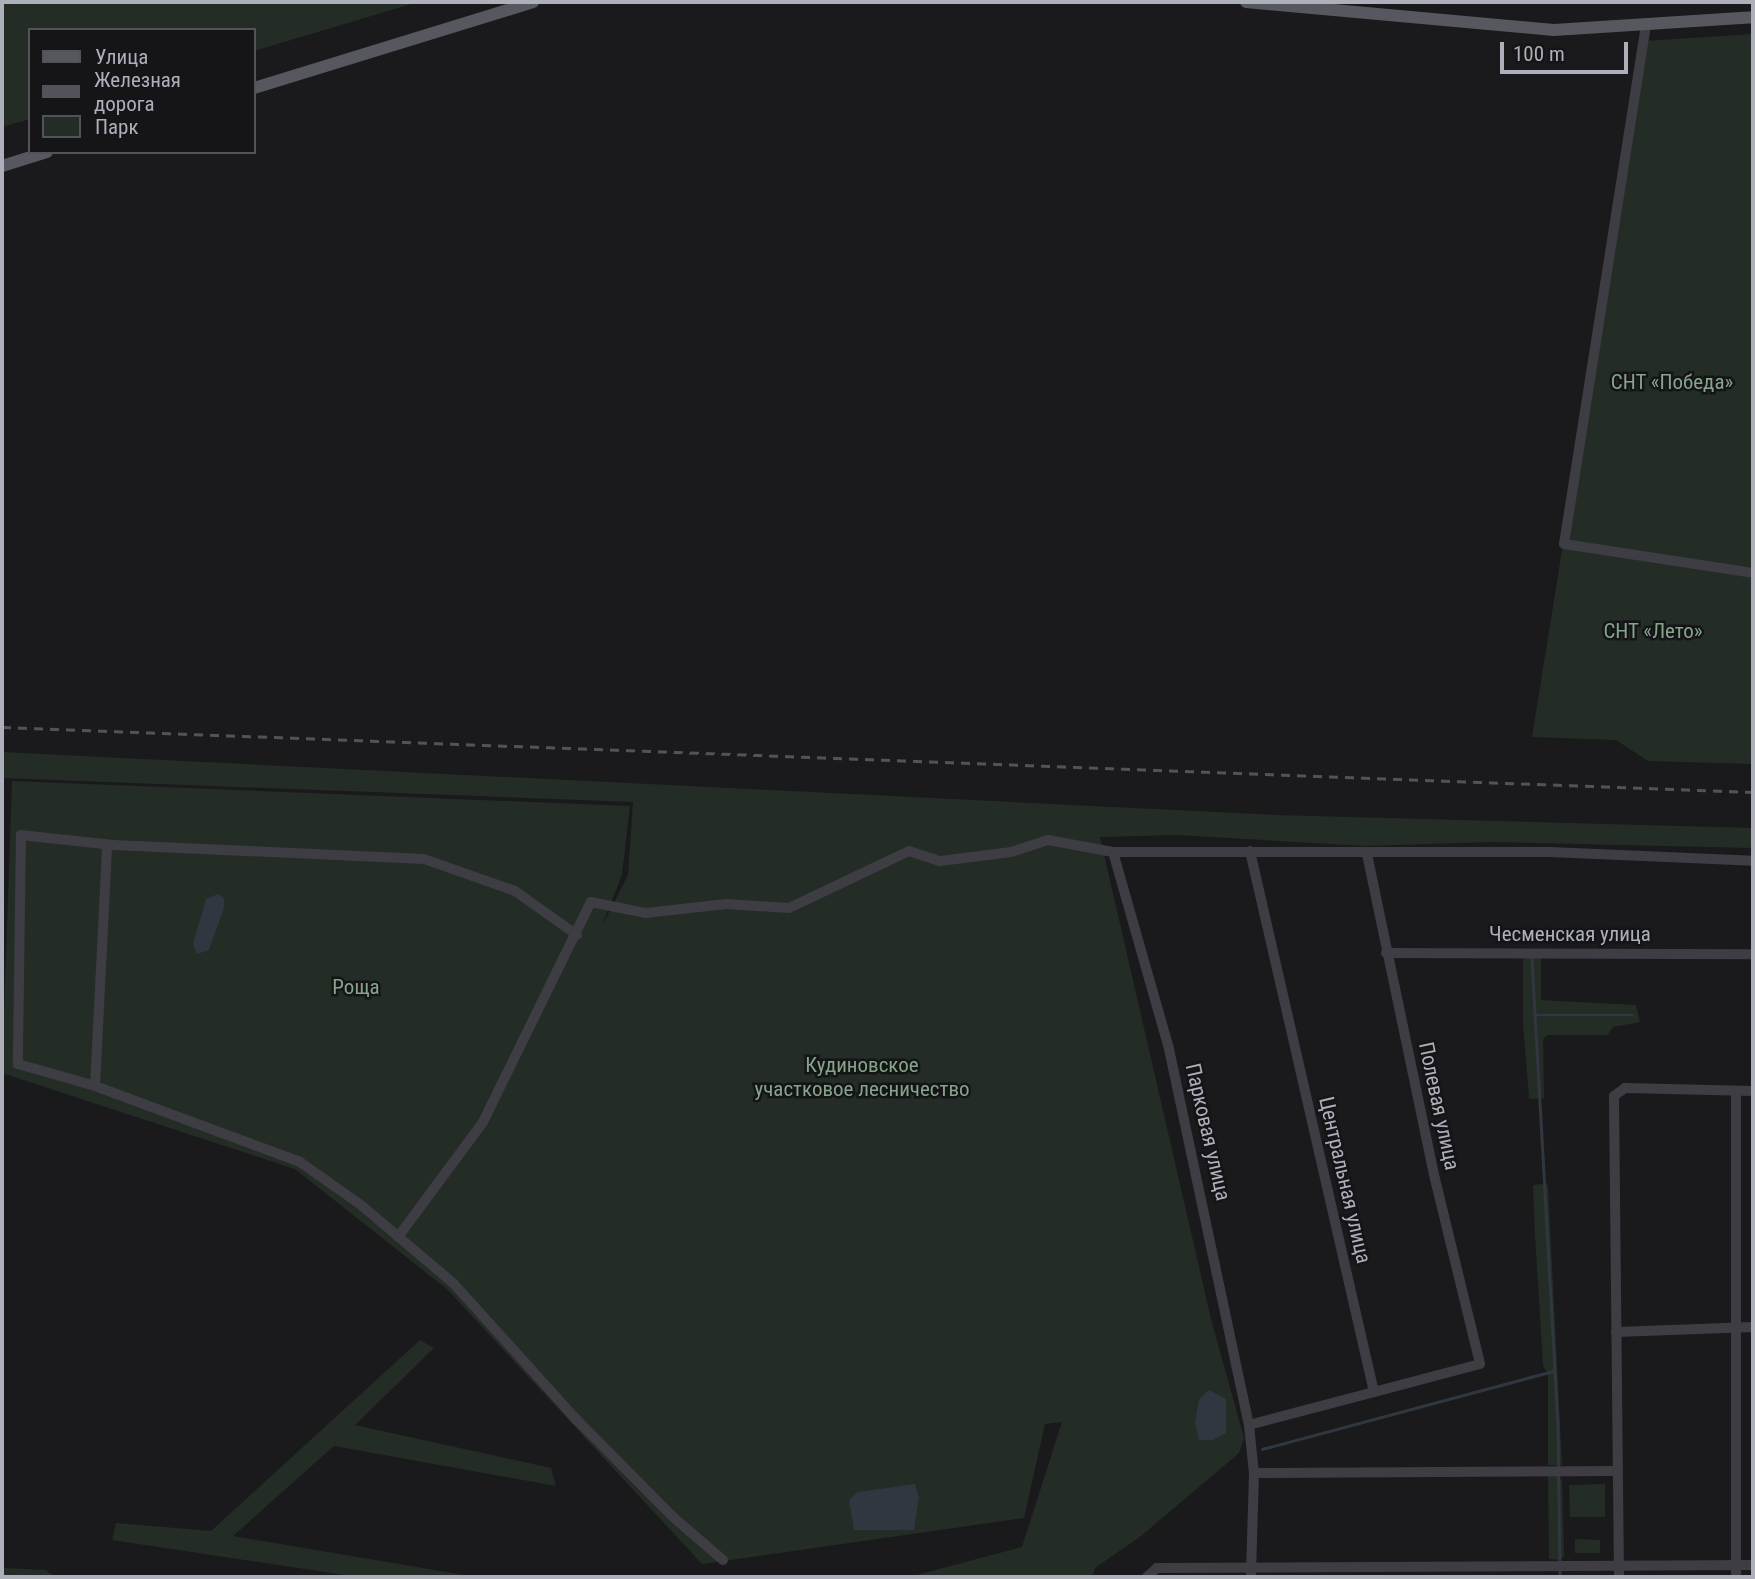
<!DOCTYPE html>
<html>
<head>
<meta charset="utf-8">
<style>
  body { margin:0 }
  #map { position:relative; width:1755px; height:1579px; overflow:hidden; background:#1a1a1c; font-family:"Roboto Condensed",sans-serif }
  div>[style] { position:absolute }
  .green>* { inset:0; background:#242c26 }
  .water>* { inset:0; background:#303740 }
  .stream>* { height:2.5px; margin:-1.25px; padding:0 1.25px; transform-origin:1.25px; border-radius:1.25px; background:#303740 }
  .minor>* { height:10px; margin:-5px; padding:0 5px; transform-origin:5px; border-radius:5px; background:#3d3d43 }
  .major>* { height:12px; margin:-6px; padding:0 6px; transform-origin:6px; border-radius:6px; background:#57585f }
  .rail>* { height:2.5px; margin-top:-1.25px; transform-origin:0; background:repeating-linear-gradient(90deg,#52535a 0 9px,transparent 0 16px) }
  span { translate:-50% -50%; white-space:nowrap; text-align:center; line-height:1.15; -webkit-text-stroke:5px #151517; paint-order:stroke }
  .park-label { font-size:21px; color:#85a58a }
  .street-label { font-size:21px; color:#adafbb }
  .frame { position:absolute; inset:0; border:4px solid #adafbb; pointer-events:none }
  .legend { position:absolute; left:28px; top:28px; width:228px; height:126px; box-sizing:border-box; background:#151517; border:2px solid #525359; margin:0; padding:9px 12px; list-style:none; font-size:21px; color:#adafbb }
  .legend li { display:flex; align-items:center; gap:14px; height:35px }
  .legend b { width:35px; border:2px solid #525359 }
  .scale { position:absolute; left:1500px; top:42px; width:128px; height:32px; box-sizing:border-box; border:4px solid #adafbb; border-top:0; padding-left:9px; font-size:21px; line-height:24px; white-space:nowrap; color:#adafbb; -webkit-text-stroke:5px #151517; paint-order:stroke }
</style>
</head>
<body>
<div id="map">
  <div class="green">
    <div style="clip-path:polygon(2px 2px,418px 2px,254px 51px,254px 30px,30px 30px,30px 119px,2px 127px)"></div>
    <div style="clip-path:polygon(1753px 34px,1753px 764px,1648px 761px,1616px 740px,1532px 737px,1644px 41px)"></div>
    <div style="clip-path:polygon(2px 752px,1275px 815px,1753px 828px,1753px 848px,1491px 842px,1365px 846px,1177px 835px,1100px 837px,1211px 1319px,1244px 1438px,1239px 1453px,1141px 1536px,1095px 1568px,1092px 1577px,909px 1577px,1022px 1547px,1062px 1422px,1045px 1424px,1024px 1518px,702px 1564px,448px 1290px,295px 1169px,2px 1073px,12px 781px,630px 806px,622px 875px,601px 928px,628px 875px,633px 802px,2px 778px)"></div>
    <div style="clip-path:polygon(1541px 955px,1541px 1000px,1636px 1005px,1640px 1022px,1613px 1027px,1608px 1035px,1547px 1035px,1543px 1040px,1544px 1098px,1534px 1099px,1529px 1098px,1523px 1023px,1523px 959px)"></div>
    <div style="clip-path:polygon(1538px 1184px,1548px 1185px,1562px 1465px,1548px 1465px,1548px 1375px,1543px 1365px,1535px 1235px,1533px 1186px)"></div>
    <div style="clip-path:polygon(420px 1340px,434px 1348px,355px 1425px,551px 1468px,556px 1486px,334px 1446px,233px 1536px,476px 1577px,358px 1577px,112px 1540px,116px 1523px,211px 1531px)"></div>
    <div style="clip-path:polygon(1556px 1475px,1562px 1480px,1564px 1557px,1560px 1560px,1549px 1559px,1548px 1476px)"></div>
    <div style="clip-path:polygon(1605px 1484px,1605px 1517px,1570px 1517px,1569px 1485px)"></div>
    <div style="clip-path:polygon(1575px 1539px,1600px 1540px,1600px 1553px,1575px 1553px)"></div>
    <div style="clip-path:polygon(2px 1568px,46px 1570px,55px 1577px,2px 1577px)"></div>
  </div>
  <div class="water">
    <div style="clip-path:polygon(218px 894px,224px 898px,224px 908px,209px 950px,197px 954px,193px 944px,206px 899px)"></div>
    <div style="clip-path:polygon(1209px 1390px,1226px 1399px,1226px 1433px,1213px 1440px,1199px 1440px,1195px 1422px,1199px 1400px)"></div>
    <div style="clip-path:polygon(915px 1484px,919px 1497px,914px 1530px,854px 1530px,849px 1500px,858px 1492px)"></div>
  </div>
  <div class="stream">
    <div style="left:1532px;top:959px;width:467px;rotate:86.8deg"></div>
    <div style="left:1558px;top:1425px;width:152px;rotate:89.2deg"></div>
    <div style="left:1536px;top:1015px;width:97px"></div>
    <div style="left:1262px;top:1449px;width:301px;rotate:-15deg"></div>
  </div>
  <div class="minor">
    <div style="left:1646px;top:25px;width:525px;rotate:98.98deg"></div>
    <div style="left:1564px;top:544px;width:191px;rotate:8.7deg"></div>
    <div style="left:1113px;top:852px;width:205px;rotate:74.1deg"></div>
    <div style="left:1169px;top:1049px;width:384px;rotate:78deg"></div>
    <div style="left:1249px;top:1425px;width:48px;rotate:84.1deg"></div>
    <div style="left:1254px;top:1473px;width:104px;rotate:91.7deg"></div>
    <div style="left:1367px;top:854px;width:332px;rotate:78.2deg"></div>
    <div style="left:1435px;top:1179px;width:190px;rotate:76.3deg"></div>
    <div style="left:1480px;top:1364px;width:110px;rotate:165.2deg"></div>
    <div style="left:577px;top:935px;width:76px;rotate:-144.6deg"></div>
    <div style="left:515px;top:891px;width:96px;rotate:-160.6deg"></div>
    <div style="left:424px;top:859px;width:311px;rotate:-177.4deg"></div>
    <div style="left:113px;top:845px;width:93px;rotate:-173.8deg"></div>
    <div style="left:21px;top:835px;width:229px;rotate:90.8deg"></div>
    <div style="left:18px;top:1064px;width:80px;rotate:15.9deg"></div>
    <div style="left:95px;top:1086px;width:219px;rotate:20.3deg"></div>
    <div style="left:300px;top:1162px;width:75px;rotate:35.2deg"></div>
    <div style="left:361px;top:1205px;width:122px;rotate:40.3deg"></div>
    <div style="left:454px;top:1284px;width:181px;rotate:47.9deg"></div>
    <div style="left:575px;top:1418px;width:139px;rotate:45.3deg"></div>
    <div style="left:673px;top:1517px;width:66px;rotate:40.7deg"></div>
    <div style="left:1386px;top:953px;width:367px;rotate:0.2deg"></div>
    <div style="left:95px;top:1086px;width:241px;rotate:-87.1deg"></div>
    <div style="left:398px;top:1237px;width:143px;rotate:-53.5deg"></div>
    <div style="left:483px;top:1122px;width:245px;rotate:-63.9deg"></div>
    <div style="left:591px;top:902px;width:55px;rotate:11.5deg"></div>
    <div style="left:645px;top:913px;width:82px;rotate:-6.3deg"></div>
    <div style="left:727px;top:904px;width:62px;rotate:3.7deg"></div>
    <div style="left:789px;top:908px;width:133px;rotate:-25.4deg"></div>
    <div style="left:909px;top:851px;width:33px;rotate:18deg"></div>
    <div style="left:940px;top:861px;width:72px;rotate:-7.2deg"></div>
    <div style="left:1011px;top:852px;width:39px;rotate:-18deg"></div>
    <div style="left:1048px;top:840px;width:66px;rotate:10.5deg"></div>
    <div style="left:1113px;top:852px;width:437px"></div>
    <div style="left:1550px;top:852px;width:203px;rotate:2.5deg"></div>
    <div style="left:1616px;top:1332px;width:137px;rotate:-2.1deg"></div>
    <div style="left:1249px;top:1425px;width:129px;rotate:-14.8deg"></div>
    <div style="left:1374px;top:1392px;width:555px;rotate:-102.91deg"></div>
    <div style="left:1254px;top:1473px;width:362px;rotate:-0.3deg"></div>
    <div style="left:1147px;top:1577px;width:13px;rotate:-42deg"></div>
    <div style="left:1157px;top:1568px;width:596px;rotate:-0.29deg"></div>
    <div style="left:1619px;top:1577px;width:481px;rotate:-90.6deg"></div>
    <div style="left:1614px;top:1096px;width:14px;rotate:-36deg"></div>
    <div style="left:1625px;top:1088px;width:128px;rotate:1.3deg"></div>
    <div style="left:1736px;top:1577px;width:486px;rotate:-90deg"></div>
  </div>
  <div class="major">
    <div style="left:1246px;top:2px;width:309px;rotate:5.2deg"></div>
    <div style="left:1554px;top:30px;width:199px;rotate:-3.7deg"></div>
    <div style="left:254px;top:88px;width:292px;rotate:-17.1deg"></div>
    <div style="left:2px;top:166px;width:47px;rotate:-17.3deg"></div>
  </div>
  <div class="rail">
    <div style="left:2px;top:727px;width:1752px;rotate:2.13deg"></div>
  </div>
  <div class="park-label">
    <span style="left:1672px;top:382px">СНТ «Победа»</span>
    <span style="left:1653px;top:631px">СНТ «Лето»</span>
    <span style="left:356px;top:987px">Роща</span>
    <span style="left:862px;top:1077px">Кудиновское<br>участковое лесничество</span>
  </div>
  <div class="street-label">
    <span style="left:1570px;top:934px">Чесменская улица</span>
    <span style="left:1439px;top:1106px;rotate:78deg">Полевая улица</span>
    <span style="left:1208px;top:1132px;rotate:77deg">Парковая улица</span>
    <span style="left:1345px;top:1180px;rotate:77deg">Центральная улица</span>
  </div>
  <div class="frame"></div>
  <ul class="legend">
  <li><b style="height:9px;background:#57585f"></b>Улица</li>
  <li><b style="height:9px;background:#52535a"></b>Железная дорога</li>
  <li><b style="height:19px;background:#242c26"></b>Парк</li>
  </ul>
  <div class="scale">100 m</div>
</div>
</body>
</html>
